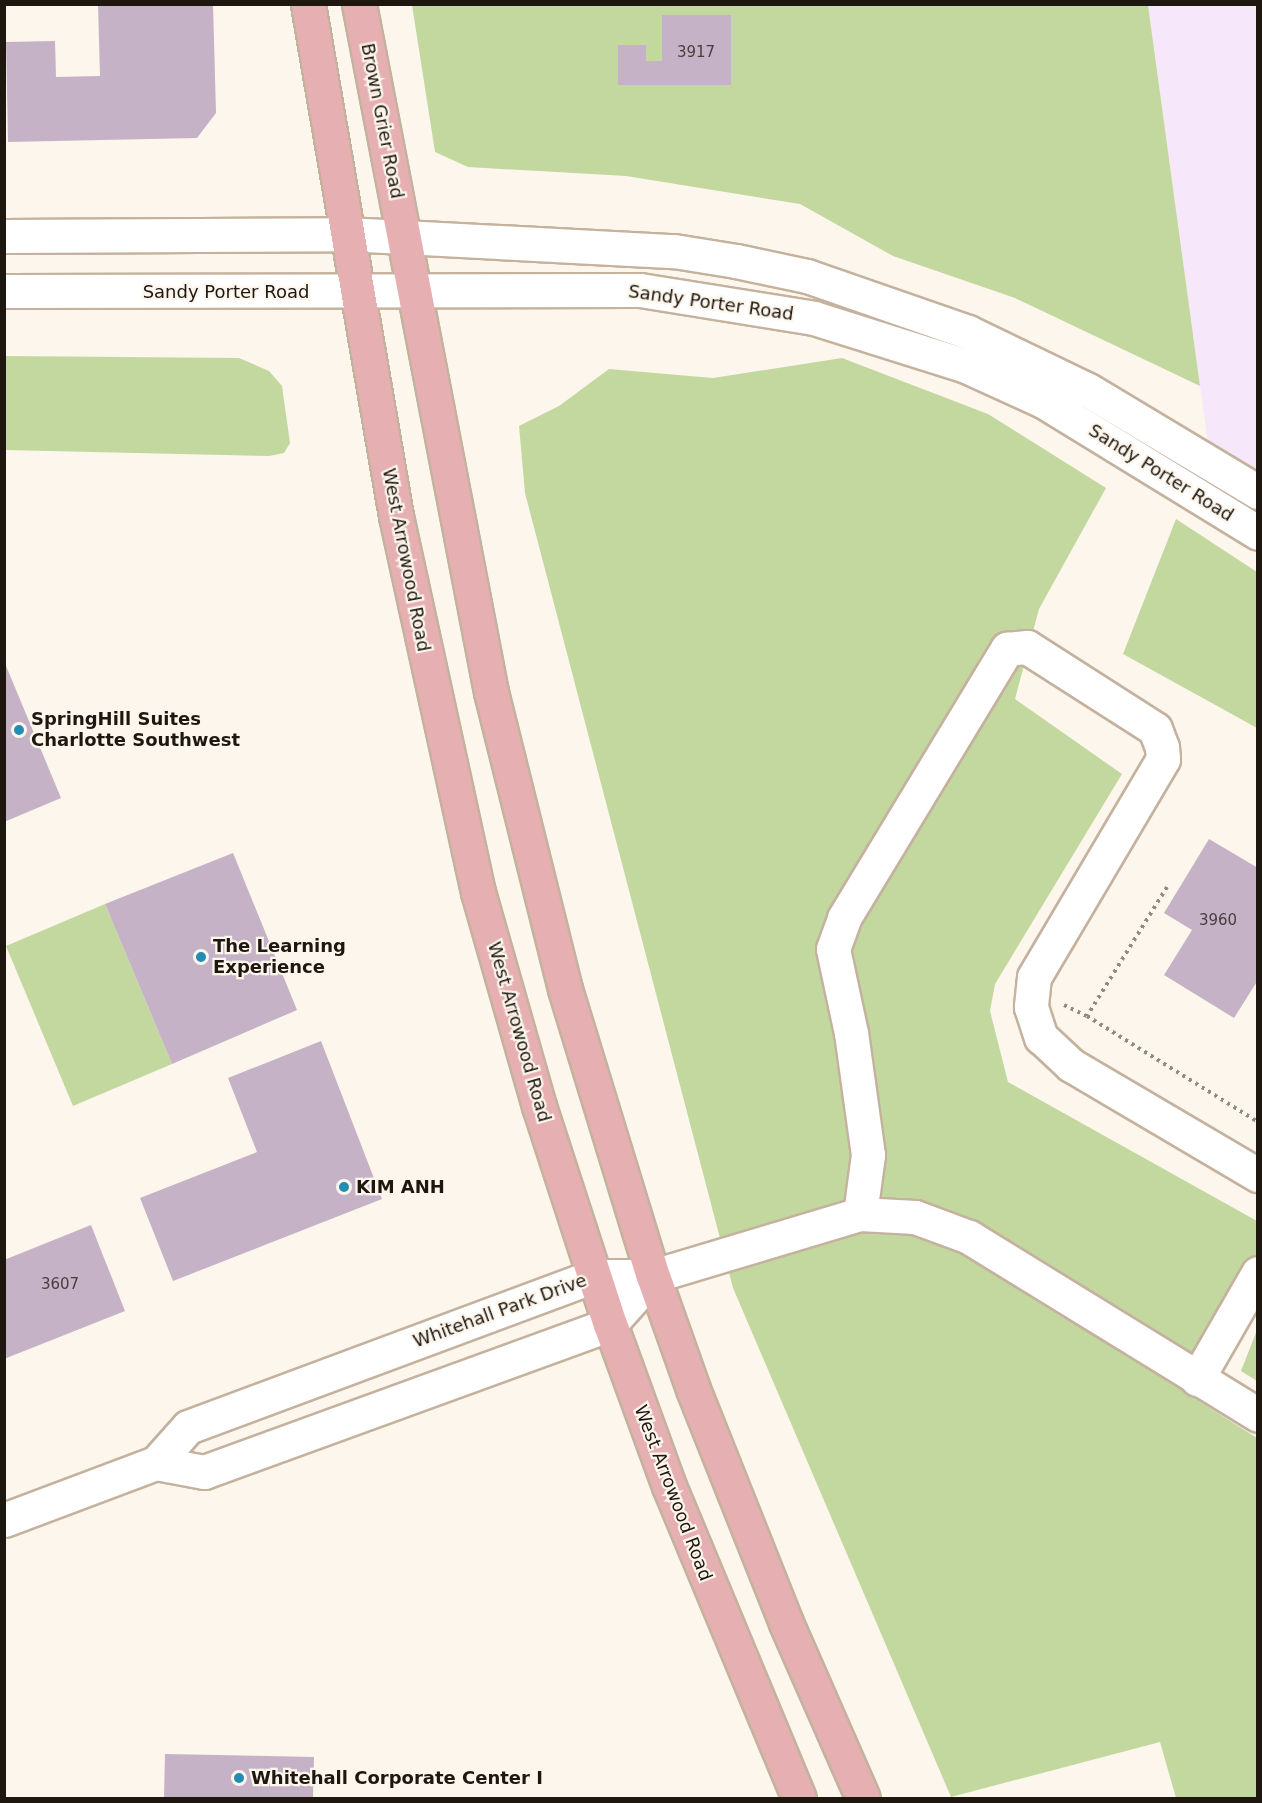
<!DOCTYPE html>
<html>
<head>
<meta charset="utf-8">
<style>
  body { margin:0 }
  #map { position:relative; width:1262px; height:1803px; overflow:hidden; background:#fdf6ed; font-family:"DejaVu Sans",sans-serif }
  div>[style] { position:absolute }
  .education>* { inset:0; background:#f6e7fa }
  .green>* { inset:0; background:#c3d89f }
  .building>* { inset:0; background:#c5b2c6 }
  .path>* { height:4px; margin-top:-2px; transform-origin:0; background:repeating-linear-gradient(90deg,#918b82 0 3px,transparent 0 7.5px) }
  .roads { filter:drop-shadow(2px 0 #c4b29e) drop-shadow(-2px 0 #c4b29e) drop-shadow(0 2px #c4b29e) drop-shadow(0 -2px #c4b29e) }
  .minor>* { height:33px; margin:-16.5px; padding:0 16.5px; transform-origin:16.5px; border-radius:16.5px; background:#fff }
  .major>* { height:33px; margin:-16.5px; padding:0 16.5px; transform-origin:16.5px; border-radius:16.5px; background:#e6b0b3 }
  .dots>* { width:16px; height:16px; translate:-50% -50%; box-sizing:border-box; border:3px solid #fdf6ed; border-radius:50% }
  span { translate:-50% -50%; white-space:nowrap; text-align:center; line-height:1.15; -webkit-text-stroke:4.5px #fdf6ed; paint-order:stroke }
  .number-label { font-size:15px; color:#473e3d }
  .number-label span { -webkit-text-stroke-width:0 }
  .street-label { font-size:18px; color:#1d170f }
  .poi-label { font-size:18px; color:#1d170f; font-weight:700 }
  .left { translate:0 -50%; text-align:left }
  .frame { position:absolute; inset:0; border:6px solid #1d170f; pointer-events:none }
</style>
</head>
<body>
<div id="map">
  <div class="education">
    <div style="clip-path:polygon(1148px 5px,1257px 5px,1257px 481px,1209px 451px)"></div>
  </div>
  <div class="green">
    <div style="clip-path:polygon(412px 5px,1148px 5px,1200px 386px,1015px 298px,893px 256px,800px 204px,626px 176px,468px 167px,435px 152px)"></div>
    <div style="clip-path:polygon(5px 356px,239px 358px,269px 371px,282px 386px,290px 443px,284px 453px,269px 456px,5px 450px)"></div>
    <div style="clip-path:polygon(842px 358px,988px 414px,1106px 488px,1039px 609px,1015px 699px,1122px 774px,995px 984px,990px 1011px,1008px 1082px,1257px 1221px,1257px 1261px,1191px 1396px,1257px 1438px,1257px 1798px,1176px 1798px,1160px 1742px,951px 1797px,733px 1288px,525px 493px,519px 426px,559px 406px,609px 369px,713px 378px)"></div>
    <div style="clip-path:polygon(1176px 519px,1257px 572px,1257px 728px,1123px 654px)"></div>
    <div style="clip-path:polygon(105px 904px,172px 1064px,73px 1106px,6px 946px)"></div>
    <div style="clip-path:polygon(1257px 1330px,1257px 1381px,1241px 1371px)"></div>
  </div>
  <div class="building">
    <div style="clip-path:polygon(98px 4px,213px 4px,216px 113px,197px 138px,8px 142px,6px 42px,55px 41px,56px 77px,100px 76px)"></div>
    <div style="clip-path:polygon(662px 15px,731px 15px,731px 85px,618px 85px,618px 45px,646px 45px,646px 61px,662px 61px)"></div>
    <div style="clip-path:polygon(4px 661px,61px 798px,4px 822px)"></div>
    <div style="clip-path:polygon(1209px 839px,1258px 868px,1258px 980px,1234px 1018px,1164px 975px,1192px 930px,1164px 913px)"></div>
    <div style="clip-path:polygon(233px 853px,297px 1010px,172px 1064px,105px 904px)"></div>
    <div style="clip-path:polygon(321px 1041px,382px 1199px,173px 1281px,140px 1198px,257px 1152px,228px 1078px)"></div>
    <div style="clip-path:polygon(91px 1225px,125px 1311px,4px 1359px,4px 1260px)"></div>
    <div style="clip-path:polygon(165px 1754px,314px 1757px,313px 1798px,164px 1798px)"></div>
  </div>
  <div class="path">
    <div style="left:1167px;top:887px;width:152px;rotate:121.8deg"></div>
    <div style="left:1087px;top:1016px;width:201px;rotate:31.8deg"></div>
    <div style="left:1064px;top:1005px;width:25px;rotate:26deg"></div>
  </div>
  <div class="roads">
    <div class="minor">
      <div style="left:4px;top:236px;width:342px;rotate:-0.3deg"></div>
      <div style="left:346px;top:234px;width:328px;rotate:3deg"></div>
      <div style="left:674px;top:251px;width:63px;rotate:9.2deg"></div>
      <div style="left:736px;top:261px;width:73px;rotate:11.9deg"></div>
      <div style="left:807px;top:276px;width:170px;rotate:19.2deg"></div>
      <div style="left:968px;top:332px;width:133px;rotate:25.8deg"></div>
      <div style="left:1088px;top:390px;width:198px;rotate:31deg"></div>
      <div style="left:4px;top:291px;width:636px;rotate:-0.09deg"></div>
      <div style="left:640px;top:290px;width:176px;rotate:9.1deg"></div>
      <div style="left:814px;top:318px;width:159px;rotate:17.5deg"></div>
      <div style="left:966px;top:366px;width:85px;rotate:24.4deg"></div>
      <div style="left:1043px;top:401px;width:252px;rotate:31.5deg"></div>
      <div style="left:860px;top:1214px;width:60px;rotate:-82.3deg"></div>
      <div style="left:868px;top:1155px;width:123px;rotate:-97.9deg"></div>
      <div style="left:851px;top:1033px;width:86px;rotate:-102.1deg"></div>
      <div style="left:833px;top:949px;width:33px;rotate:-70deg"></div>
      <div style="left:844px;top:918px;width:315px;rotate:-58.8deg"></div>
      <div style="left:1007px;top:649px;width:20px;rotate:-6deg"></div>
      <div style="left:1027px;top:647px;width:152px;rotate:32.6deg"></div>
      <div style="left:1155px;top:729px;width:19px;rotate:69deg"></div>
      <div style="left:1162px;top:747px;width:12px;rotate:85deg"></div>
      <div style="left:1163px;top:759px;width:253px;rotate:120.6deg"></div>
      <div style="left:1034px;top:977px;width:30px;rotate:96deg"></div>
      <div style="left:1031px;top:1007px;width:32px;rotate:72deg"></div>
      <div style="left:1041px;top:1037px;width:41px;rotate:43deg"></div>
      <div style="left:1071px;top:1065px;width:217px;rotate:30.5deg"></div>
      <div style="left:1197px;top:1379px;width:122px;rotate:-60.1deg"></div>
      <div style="left:156px;top:1463px;width:49px;rotate:10.6deg"></div>
      <div style="left:204px;top:1472px;width:432px;rotate:-20deg"></div>
      <div style="left:610px;top:1324px;width:64px;rotate:-48.1deg"></div>
      <div style="left:4px;top:1520px;width:162px;rotate:-20.6deg"></div>
      <div style="left:156px;top:1463px;width:48px;rotate:-48.4deg"></div>
      <div style="left:188px;top:1427px;width:433px;rotate:-20.4deg"></div>
      <div style="left:594px;top:1276px;width:59px"></div>
      <div style="left:653px;top:1276px;width:216px;rotate:-16.7deg"></div>
      <div style="left:860px;top:1214px;width:55px;rotate:3.1deg"></div>
      <div style="left:915px;top:1217px;width:58px;rotate:20.3deg"></div>
      <div style="left:969px;top:1237px;width:339px;rotate:31.6deg"></div>
    </div>
    <div class="major">
      <div style="left:308px;top:4px;width:520px;rotate:80.25deg"></div>
      <div style="left:396px;top:516px;width:385px;rotate:77.7deg"></div>
      <div style="left:478px;top:892px;width:223px;rotate:74.1deg"></div>
      <div style="left:539px;top:1106px;width:229px;rotate:72deg"></div>
      <div style="left:610px;top:1324px;width:172px;rotate:70deg"></div>
      <div style="left:669px;top:1486px;width:338px;rotate:67.4deg"></div>
      <div style="left:359px;top:4px;width:701px;rotate:79.14deg"></div>
      <div style="left:491px;top:692px;width:306px;rotate:76deg"></div>
      <div style="left:565px;top:989px;width:300px;rotate:73deg"></div>
      <div style="left:653px;top:1276px;width:120px;rotate:70.5deg"></div>
      <div style="left:693px;top:1389px;width:252px;rotate:68.3deg"></div>
      <div style="left:786px;top:1623px;width:191px;rotate:66.3deg"></div>
    </div>
  </div>
  <div class="dots">
    <div style="left:19px;top:730px;background:#238cb3"></div>
    <div style="left:201px;top:957px;background:#238cb3"></div>
    <div style="left:344px;top:1187px;background:#238cb3"></div>
    <div style="left:239px;top:1778px;background:#238cb3"></div>
  </div>
  <div class="number-label">
    <span style="left:696px;top:53px">3917</span>
    <span style="left:1218px;top:921px">3960</span>
    <span style="left:60px;top:1285px">3607</span>
  </div>
  <div class="street-label">
    <span style="left:382px;top:121px;rotate:79deg">Brown Grier Road</span>
    <span style="left:226px;top:292px">Sandy Porter Road</span>
    <span style="left:711px;top:303px;rotate:8deg">Sandy Porter Road</span>
    <span style="left:1161px;top:473px;rotate:32deg">Sandy Porter Road</span>
    <span style="left:406px;top:560px;rotate:79deg">West Arrowood Road</span>
    <span style="left:519px;top:1032px;rotate:74deg">West Arrowood Road</span>
    <span style="left:500px;top:1311px;rotate:-20deg">Whitehall Park Drive</span>
    <span style="left:673px;top:1493px;rotate:69deg">West Arrowood Road</span>
  </div>
  <div class="poi-label">
    <span class="left" style="left:31px;top:730px">SpringHill Suites<br>Charlotte Southwest</span>
    <span class="left" style="left:213px;top:957px">The Learning<br>Experience</span>
    <span class="left" style="left:356px;top:1187px">KIM ANH</span>
    <span class="left" style="left:251px;top:1778px">Whitehall Corporate Center I</span>
  </div>
  <div class="frame"></div>
</div>
</body>
</html>
